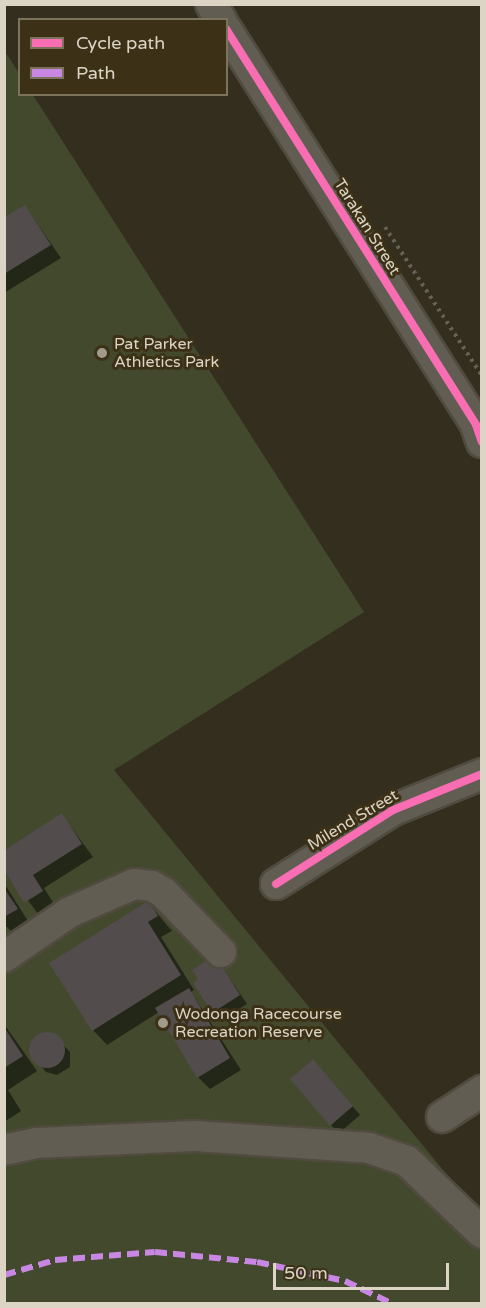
<!DOCTYPE html>
<html>
<head>
<meta charset="utf-8">
<style>
  body { margin:0 }
  #map { position:relative; width:486px; height:1308px; overflow:hidden; background:#342e1f; font-family:"Varela Round",sans-serif }
  div>[style] { position:absolute }
  .green>* { inset:0; background:#43492c }
  .shadow>* { inset:0; background:#0007 }
  .building>* { inset:0; background:#534c4c }
  .round { border-radius:50% }
  .path>* { height:4px; margin-top:-2px; transform-origin:0; background:repeating-linear-gradient(90deg,#656157 0 3px,transparent 0 7.5px) }
  .roads { filter:drop-shadow(2px 0 #514b3f) drop-shadow(-2px 0 #514b3f) drop-shadow(0 2px #514b3f) drop-shadow(0 -2px #514b3f) }
  .minor>* { height:30px; margin:-15px; padding:0 15px; transform-origin:15px; border-radius:15px; background:#615d53 }
  .quiet>* { height:6px; margin-top:-3px; transform-origin:0; background:repeating-linear-gradient(90deg,#c787e3 0 12px,transparent 0 18px) }
  .cycleway>* { height:8px; margin:-4px; padding:0 4px; transform-origin:4px; border-radius:4px; background:#f96db3 }
  .dots>* { width:16px; height:16px; translate:-50% -50%; box-sizing:border-box; border:3px solid #3c3117; border-radius:50% }
  span { translate:-50% -50%; white-space:nowrap; text-align:center; line-height:1.15; -webkit-text-stroke:6px #3c3117; paint-order:stroke }
  .street-label { font-size:16px; color:#dcd5c6 }
  .poi-label { font-size:16px; color:#dcd5c6 }
  .left { translate:0 -50%; text-align:left }
  .frame { position:absolute; inset:0; border:6px solid #dcd5c6; pointer-events:none }
  .legend { position:absolute; left:18px; top:18px; width:210px; height:78px; box-sizing:border-box; background:#3c3117; border:2px solid #7c735d; margin:0; padding:8px 10px; list-style:none; font-size:18px; color:#dcd5c6 }
  .legend li { display:flex; align-items:center; gap:12px; height:30px }
  .legend b { width:30px; border:2px solid #7c735d }
  .scale { position:absolute; left:273px; top:1263px; width:176px; height:27px; box-sizing:border-box; border:3px solid #dcd5c6; border-top:0; padding-left:8px; font-size:18px; line-height:21px; white-space:nowrap; color:#dcd5c6; -webkit-text-stroke:4px #3c3117; paint-order:stroke }
</style>
</head>
<body>
<div id="map">
  <div class="green">
    <div style="clip-path:polygon(4px 50px,19px 73px,20px 94px,33px 95px,364px 612px,114px 770px,481px 1216px,481px 1303px,5px 1303px)"></div>
  </div>
  <div class="shadow">
    <div style="clip-path:polygon(25px 206px,61px 258px,4px 293px,4px 219px)"></div>
    <div style="clip-path:polygon(62px 815px,93px 857px,44px 888px,54px 904px,38px 914px,4px 868px,4px 851px)"></div>
    <div style="clip-path:polygon(4px 883px,28px 921px,12px 932px,4px 924px)"></div>
    <div style="clip-path:polygon(148px 903px,172px 931px,161px 937px,194px 990px,191px 992px,241px 1070px,210px 1089px,198px 1077px,159px 1012px,107px 1045px,93px 1030px)"></div>
    <div style="clip-path:polygon(215px 957px,247px 1004px,221px 1020px,213px 1012px)"></div>
    <div style="clip-path:polygon(4px 1024px,37px 1071px,8px 1090px,21px 1111px,4px 1122px)"></div>
    <div style="clip-path:polygon(44px 1033px,54px 1035px,70px 1052px,70px 1067px,57px 1075px,46px 1072px,31px 1054px,32px 1043px)"></div>
    <div style="clip-path:polygon(322px 1070px,360px 1115px,339px 1133px,331px 1125px)"></div>
  </div>
  <div class="building">
    <div style="clip-path:polygon(25px 205px,51px 245px,4px 274px,4px 217px)"></div>
    <div style="clip-path:polygon(62px 813px,82px 844px,33px 875px,43px 891px,24px 903px,5px 871px,5px 850px)"></div>
    <div style="clip-path:polygon(4px 888px,18px 909px,4px 917px)"></div>
    <div style="clip-path:polygon(148px 901px,158px 916px,148px 922px,181px 975px,92px 1031px,49px 963px)"></div>
    <div style="clip-path:polygon(215px 955px,240px 995px,212px 1013px,193px 983px,198px 979px,192px 970px)"></div>
    <div style="clip-path:polygon(189px 988px,230px 1058px,197px 1078px,155px 1008px)"></div>
    <div style="clip-path:polygon(4px 1027px,23px 1056px,4px 1068px)"></div>
    <div class="round" style="left:29px;top:1032px;width:36px;height:36px"></div>
    <div style="clip-path:polygon(313px 1059px,353px 1106px,330px 1126px,290px 1079px)"></div>
  </div>
  <div class="path">
    <div style="left:385px;top:227px;width:178px;rotate:56.9deg"></div>
  </div>
  <div class="roads">
    <div class="minor">
      <div style="left:211px;top:4px;width:19px;rotate:58deg"></div>
      <div style="left:226px;top:29px;width:468px;rotate:57.7deg"></div>
      <div style="left:476px;top:425px;width:18px;rotate:71deg"></div>
      <div style="left:276px;top:884px;width:138px;rotate:-32.3deg"></div>
      <div style="left:393px;top:810px;width:96px;rotate:-22deg"></div>
      <div style="left:4px;top:957px;width:80px;rotate:-34.3deg"></div>
      <div style="left:70px;top:912px;width:70px;rotate:-23.6deg"></div>
      <div style="left:134px;top:884px;width:18px;rotate:6deg"></div>
      <div style="left:152px;top:886px;width:14px;rotate:30deg"></div>
      <div style="left:164px;top:893px;width:82px;rotate:46deg"></div>
      <div style="left:442px;top:1117px;width:48px;rotate:-33deg"></div>
      <div style="left:4px;top:1150px;width:33px;rotate:-12deg"></div>
      <div style="left:36px;top:1143px;width:159px;rotate:-2.5deg"></div>
      <div style="left:195px;top:1136px;width:174px;rotate:3.9deg"></div>
      <div style="left:369px;top:1148px;width:40px;rotate:18.9deg"></div>
      <div style="left:407px;top:1161px;width:104px;rotate:43.8deg"></div>
    </div>
  </div>
  <div class="quiet">
    <div style="left:4px;top:1275px;width:53px;rotate:-16.4deg"></div>
    <div style="left:55px;top:1260px;width:100px;rotate:-4.6deg"></div>
    <div style="left:155px;top:1252px;width:102px;rotate:5.6deg"></div>
    <div style="left:257px;top:1262px;width:90px;rotate:12.2deg"></div>
    <div style="left:345px;top:1281px;width:53px;rotate:25.6deg"></div>
  </div>
  <div class="cycleway">
    <div style="left:226px;top:29px;width:468px;rotate:57.7deg"></div>
    <div style="left:476px;top:425px;width:18px;rotate:71deg"></div>
    <div style="left:276px;top:884px;width:138px;rotate:-32.3deg"></div>
    <div style="left:393px;top:810px;width:96px;rotate:-22deg"></div>
  </div>
  <div class="dots">
    <div style="left:102px;top:353px;background:#a19b8c"></div>
    <div style="left:163px;top:1023px;background:#a19b8c"></div>
  </div>
  <div class="street-label">
    <span style="left:367px;top:227px;rotate:58deg">Tarakan Street</span>
    <span style="left:353px;top:820px;rotate:-31deg">Milend Street</span>
  </div>
  <div class="poi-label">
    <span class="left" style="left:114px;top:353px">Pat Parker<br>Athletics Park</span>
    <span class="left" style="left:175px;top:1023px">Wodonga Racecourse<br>Recreation Reserve</span>
  </div>
  <div class="frame"></div>
  <ul class="legend">
  <li><b style="height:8px;background:#f96db3"></b>Cycle path</li>
  <li><b style="height:8px;background:#c787e3"></b>Path</li>
  </ul>
  <div class="scale">50 m</div>
</div>
</body>
</html>
